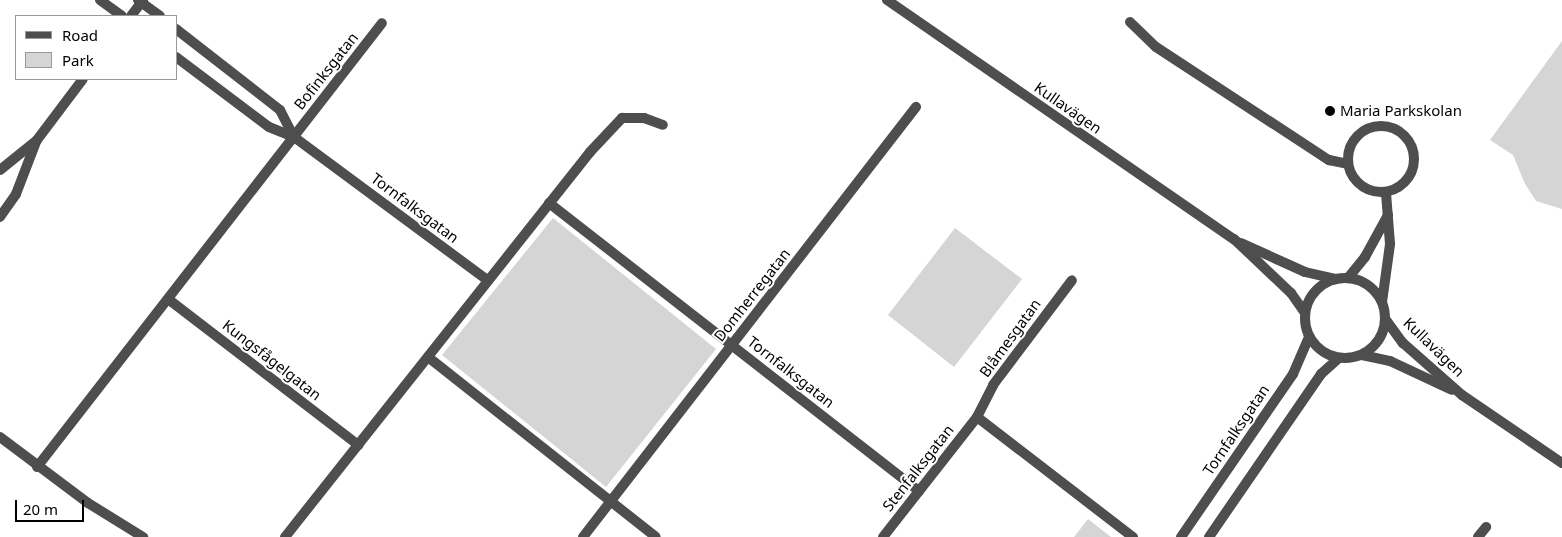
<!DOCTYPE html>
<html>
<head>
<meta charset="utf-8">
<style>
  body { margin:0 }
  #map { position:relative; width:1562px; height:537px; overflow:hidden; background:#fff; font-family:"Noto Sans",sans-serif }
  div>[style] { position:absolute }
  .green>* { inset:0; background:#d5d5d5 }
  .service>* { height:10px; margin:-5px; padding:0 5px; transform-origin:5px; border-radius:5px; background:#4e4e4e }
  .service>.ring { margin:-5px; padding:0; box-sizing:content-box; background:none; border:10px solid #4e4e4e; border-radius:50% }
  .minor>* { height:10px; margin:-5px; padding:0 5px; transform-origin:5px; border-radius:5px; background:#4e4e4e }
  .tertiary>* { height:10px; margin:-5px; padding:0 5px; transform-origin:5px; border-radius:5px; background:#4e4e4e }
  .tertiary>.ring { margin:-5px; padding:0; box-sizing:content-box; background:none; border:10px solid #4e4e4e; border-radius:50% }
  .dots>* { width:14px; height:14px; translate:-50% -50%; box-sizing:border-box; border:2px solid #fff; border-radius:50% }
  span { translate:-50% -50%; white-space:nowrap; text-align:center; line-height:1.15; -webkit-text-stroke:4px #fff; paint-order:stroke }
  .street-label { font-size:15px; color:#000 }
  .poi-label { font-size:15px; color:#000 }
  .left { translate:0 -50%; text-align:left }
  .legend { position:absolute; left:15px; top:15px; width:162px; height:65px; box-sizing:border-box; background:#fff; border:1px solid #999; margin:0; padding:6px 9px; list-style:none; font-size:15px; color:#000 }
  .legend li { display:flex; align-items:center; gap:10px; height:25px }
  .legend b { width:25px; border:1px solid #999 }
  .scale { position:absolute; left:15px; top:500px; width:69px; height:22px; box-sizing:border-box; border:2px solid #000; border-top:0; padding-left:6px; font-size:15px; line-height:18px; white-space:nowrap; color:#000; -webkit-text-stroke:4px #fff; paint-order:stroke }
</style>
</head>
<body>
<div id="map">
  <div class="green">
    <div style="clip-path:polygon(1562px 41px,1562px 209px,1536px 201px,1525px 184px,1513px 155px,1490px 140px)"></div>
    <div style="clip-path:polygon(553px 218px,716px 349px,606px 487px,442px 355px)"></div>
    <div style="clip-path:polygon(955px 228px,1022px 279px,954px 367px,888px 315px)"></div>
    <div style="clip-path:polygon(1088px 519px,1111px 537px,1074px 537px)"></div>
  </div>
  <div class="service">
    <div style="left:1130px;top:22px;width:36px;rotate:44deg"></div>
    <div style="left:1156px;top:47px;width:207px;rotate:33.2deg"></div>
    <div style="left:1329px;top:160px;width:19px;rotate:12deg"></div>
    <div class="ring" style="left:1348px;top:126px;width:56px;height:56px"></div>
    <div style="left:1348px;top:278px;width:27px;rotate:-51deg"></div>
    <div style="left:1365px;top:257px;width:48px;rotate:-61.3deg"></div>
    <div style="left:1382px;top:302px;width:59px;rotate:-82.1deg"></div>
    <div style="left:1390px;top:244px;width:51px;rotate:-94.5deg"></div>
  </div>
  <div class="minor">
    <div style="left:100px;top:0;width:27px;rotate:36deg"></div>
    <div style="left:138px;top:0;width:27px;rotate:36deg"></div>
    <div style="left:176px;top:29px;width:132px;rotate:37.9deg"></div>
    <div style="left:280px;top:110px;width:30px;rotate:63deg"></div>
    <div style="left:176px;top:57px;width:116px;rotate:37deg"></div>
    <div style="left:269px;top:127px;width:27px;rotate:22deg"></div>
    <div style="left:294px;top:137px;width:240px;rotate:36.5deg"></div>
    <div style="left:549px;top:203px;width:469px;rotate:37.9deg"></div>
    <div style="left:168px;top:299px;width:240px;rotate:37.5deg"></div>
    <div style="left:428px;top:357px;width:290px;rotate:38.3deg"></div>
    <div style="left:977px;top:417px;width:197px;rotate:37.6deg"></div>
    <div style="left:0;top:437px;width:110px;rotate:36.9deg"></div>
    <div style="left:88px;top:503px;width:65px;rotate:31.7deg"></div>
    <div style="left:37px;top:467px;width:562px;rotate:-52.15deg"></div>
    <div style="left:285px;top:537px;width:491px;rotate:-51.6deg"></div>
    <div style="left:590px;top:152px;width:47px;rotate:-46.7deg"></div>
    <div style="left:622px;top:118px;width:22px"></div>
    <div style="left:644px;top:118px;width:20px;rotate:20deg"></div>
    <div style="left:583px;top:537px;width:544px;rotate:-52.25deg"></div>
    <div style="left:883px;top:537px;width:152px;rotate:-51.9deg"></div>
    <div style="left:977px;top:417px;width:36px;rotate:-63deg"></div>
    <div style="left:993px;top:385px;width:131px;rotate:-53deg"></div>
    <div style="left:1181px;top:537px;width:198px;rotate:-55.5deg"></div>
    <div style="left:1293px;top:374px;width:40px;rotate:-66.6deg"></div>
    <div style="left:1209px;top:537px;width:198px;rotate:-55.5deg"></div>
    <div style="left:1321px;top:374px;width:24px;rotate:-42deg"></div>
    <div style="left:1478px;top:537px;width:13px;rotate:-51deg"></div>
  </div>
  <div class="tertiary">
    <div style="left:887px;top:0;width:421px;rotate:34.6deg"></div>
    <div style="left:1234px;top:239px;width:79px;rotate:43.5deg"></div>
    <div style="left:1291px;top:293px;width:24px;rotate:55deg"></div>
    <div style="left:131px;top:16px;width:20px;rotate:-53deg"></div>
    <div style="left:0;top:170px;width:48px;rotate:-39deg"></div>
    <div style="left:37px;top:140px;width:76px;rotate:-53deg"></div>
    <div style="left:0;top:217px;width:28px;rotate:-55deg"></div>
    <div style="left:16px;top:194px;width:56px;rotate:-69deg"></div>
    <div style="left:1241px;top:243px;width:70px;rotate:24.4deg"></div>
    <div style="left:1305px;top:272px;width:32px;rotate:13deg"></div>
    <div class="ring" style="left:1305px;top:278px;width:70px;height:70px"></div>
    <div style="left:1386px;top:320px;width:29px;rotate:54deg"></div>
    <div style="left:1403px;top:343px;width:79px;rotate:41.4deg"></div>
    <div style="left:1462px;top:395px;width:121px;rotate:34.2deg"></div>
    <div style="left:1362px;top:355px;width:29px;rotate:12deg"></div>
    <div style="left:1390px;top:361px;width:68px;rotate:25.1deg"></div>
  </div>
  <div class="dots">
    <div style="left:1330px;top:111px;background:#000"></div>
  </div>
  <div class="street-label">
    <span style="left:326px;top:71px;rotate:-52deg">Bofinksgatan</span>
    <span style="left:1068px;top:108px;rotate:35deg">Kullavägen</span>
    <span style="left:415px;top:208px;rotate:37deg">Tornfalksgatan</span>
    <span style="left:752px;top:295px;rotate:-52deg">Domherregatan</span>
    <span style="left:1010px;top:338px;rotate:-54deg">Blåmesgatan</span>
    <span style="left:1434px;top:347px;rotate:44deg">Kullavägen</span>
    <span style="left:272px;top:360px;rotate:38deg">Kungsfågelgatan</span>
    <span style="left:791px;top:372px;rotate:38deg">Tornfalksgatan</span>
    <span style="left:1236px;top:430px;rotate:-56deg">Tornfalksgatan</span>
    <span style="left:918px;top:468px;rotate:-52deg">Stenfalksgatan</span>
  </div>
  <div class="poi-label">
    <span class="left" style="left:1340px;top:111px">Maria Parkskolan</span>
  </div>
  <ul class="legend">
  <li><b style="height:6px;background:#4e4e4e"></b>Road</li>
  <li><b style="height:14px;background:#d5d5d5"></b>Park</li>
  </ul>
  <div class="scale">20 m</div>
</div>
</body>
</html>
